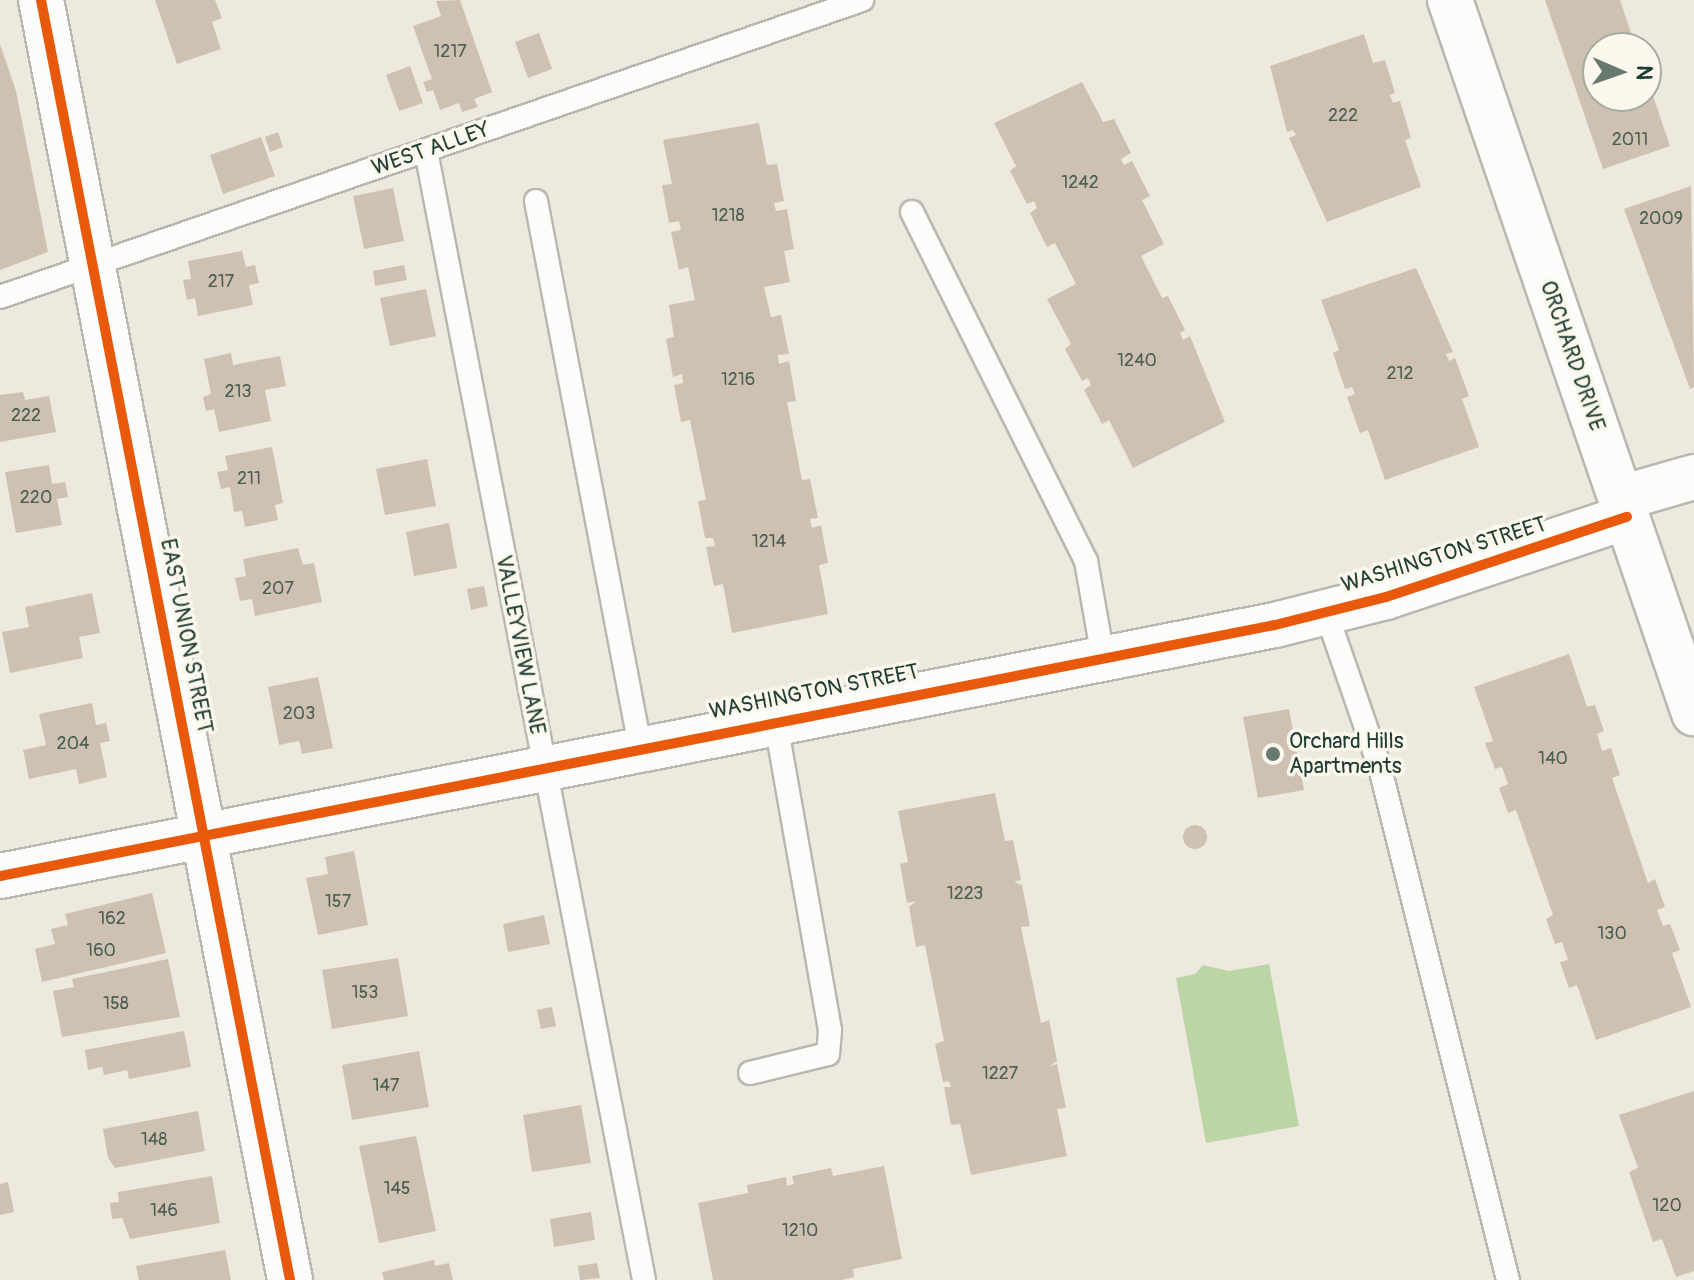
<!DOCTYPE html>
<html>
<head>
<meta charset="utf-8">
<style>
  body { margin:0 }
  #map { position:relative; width:1694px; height:1280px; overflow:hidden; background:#eee9de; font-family:Pangolin,sans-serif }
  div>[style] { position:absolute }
  .green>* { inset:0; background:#bbd5a4 }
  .building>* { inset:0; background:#cec1b2 }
  .round { border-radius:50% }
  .roads { filter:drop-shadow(2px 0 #b8b8b0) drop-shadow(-2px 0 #b8b8b0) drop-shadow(0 2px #b8b8b0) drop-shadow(0 -2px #b8b8b0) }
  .lane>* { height:22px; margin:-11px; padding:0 11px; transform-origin:11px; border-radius:11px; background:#fcfcfa }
  .street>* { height:44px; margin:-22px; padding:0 22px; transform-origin:22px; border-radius:22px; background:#fcfcfa }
  .cycleway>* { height:10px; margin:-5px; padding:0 5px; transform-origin:5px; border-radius:5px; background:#e8590c }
  .dots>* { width:22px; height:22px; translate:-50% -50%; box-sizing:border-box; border:4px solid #fbf7ec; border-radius:50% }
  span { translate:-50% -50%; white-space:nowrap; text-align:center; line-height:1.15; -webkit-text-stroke:7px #fbf7ec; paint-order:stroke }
  .number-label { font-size:18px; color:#4b5e54 }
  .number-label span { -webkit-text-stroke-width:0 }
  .street-label { font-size:22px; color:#1f3d34 }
  .poi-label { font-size:22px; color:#1f3d34 }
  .left { translate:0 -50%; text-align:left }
  .north { position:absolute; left:1582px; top:32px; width:80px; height:80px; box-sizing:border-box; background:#fbf7ec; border:2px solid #a3ada2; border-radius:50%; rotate:92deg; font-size:22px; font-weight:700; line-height:32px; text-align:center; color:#1f3d34 }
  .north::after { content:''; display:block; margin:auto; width:28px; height:36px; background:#677970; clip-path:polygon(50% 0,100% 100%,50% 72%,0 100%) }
</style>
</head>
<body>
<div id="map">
  <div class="green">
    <div style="clip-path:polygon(1269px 964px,1299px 1126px,1206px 1143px,1176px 978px,1195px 974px,1203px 965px,1229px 971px)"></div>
  </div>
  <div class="building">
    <div style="clip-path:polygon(155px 0,215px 0,222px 18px,212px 22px,221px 49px,177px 64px)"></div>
    <div style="clip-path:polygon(460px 0,492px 92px,474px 99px,478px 107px,462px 112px,459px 103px,440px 110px,433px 90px,427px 92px,423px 82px,432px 79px,413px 26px,441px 16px,436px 1px)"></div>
    <div style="clip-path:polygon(1545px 0,1620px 0,1636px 48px,1598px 48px,1598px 96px,1646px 96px,1647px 78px,1670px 146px,1603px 169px)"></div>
    <div style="clip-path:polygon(539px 33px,552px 69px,528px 78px,515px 42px)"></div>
    <div style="clip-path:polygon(1364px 34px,1373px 63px,1385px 60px,1395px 93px,1390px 95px,1393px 103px,1400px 101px,1411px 138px,1405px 140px,1421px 187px,1327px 222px,1289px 138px,1296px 135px,1293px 130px,1287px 132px,1270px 66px)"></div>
    <div style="clip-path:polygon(0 44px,16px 91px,48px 252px,0 270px)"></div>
    <div style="clip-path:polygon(410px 66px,423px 103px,399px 111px,386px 75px)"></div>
    <div style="clip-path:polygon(1082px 82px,1103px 122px,1114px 119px,1131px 153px,1121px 159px,1124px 165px,1132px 161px,1150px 196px,1142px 200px,1164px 244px,1141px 256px,1162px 298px,1168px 296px,1185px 330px,1180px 333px,1183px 340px,1190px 336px,1225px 422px,1133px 468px,1109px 420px,1102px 424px,1084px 390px,1091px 385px,1088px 378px,1082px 381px,1065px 349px,1071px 344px,1047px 299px,1076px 284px,1055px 243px,1047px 247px,1030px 213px,1037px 208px,1034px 201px,1027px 204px,1010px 171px,1016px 166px,994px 123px)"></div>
    <div style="clip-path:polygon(759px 123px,767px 165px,777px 164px,784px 201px,774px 203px,776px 211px,787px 209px,794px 249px,784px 251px,790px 282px,764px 287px,771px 317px,781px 315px,789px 354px,778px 355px,779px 364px,789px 361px,796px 401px,787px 402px,802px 480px,810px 479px,818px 518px,810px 519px,812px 528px,821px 525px,828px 563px,819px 565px,828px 614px,732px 633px,723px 584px,714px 586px,706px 547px,715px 546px,713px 538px,705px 538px,698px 501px,706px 500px,690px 420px,681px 422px,674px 385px,683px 383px,682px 374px,673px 377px,666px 339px,674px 337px,669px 305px,695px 300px,688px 267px,679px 270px,671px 232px,681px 230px,679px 221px,669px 223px,662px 185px,672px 184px,663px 140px)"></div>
    <div style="clip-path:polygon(278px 132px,283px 147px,270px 152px,265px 137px)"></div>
    <div style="clip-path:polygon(261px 137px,275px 176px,223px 194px,210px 155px)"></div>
    <div style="clip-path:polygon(1691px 186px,1694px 387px,1690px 389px,1624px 209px)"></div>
    <div style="clip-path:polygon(393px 188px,404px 241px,364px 249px,353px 196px)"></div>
    <div style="clip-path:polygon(242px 251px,246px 267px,255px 265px,259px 283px,249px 285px,253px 305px,198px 316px,195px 298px,187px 300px,183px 280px,191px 279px,188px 261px)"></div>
    <div style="clip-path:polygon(404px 265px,407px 280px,375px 286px,373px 271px)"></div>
    <div style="clip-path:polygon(1416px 268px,1453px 352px,1446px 354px,1449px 361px,1455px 358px,1469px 396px,1462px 399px,1479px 447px,1385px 480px,1368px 430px,1360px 433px,1347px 397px,1355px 394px,1352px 387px,1345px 389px,1333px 353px,1339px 350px,1321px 300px)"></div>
    <div style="clip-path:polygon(426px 289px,436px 336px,390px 346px,380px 298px)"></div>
    <div style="clip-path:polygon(231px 353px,233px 365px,280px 356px,286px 386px,265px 390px,271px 421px,219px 432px,214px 409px,206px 411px,203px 397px,211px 394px,204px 359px)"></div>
    <div style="clip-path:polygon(23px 392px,25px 400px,49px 396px,56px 432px,0 442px,0 395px)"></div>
    <div style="clip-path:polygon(272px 447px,283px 503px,275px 505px,278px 520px,245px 527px,242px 511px,234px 512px,230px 487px,221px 489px,217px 472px,228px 470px,225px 456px)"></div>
    <div style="clip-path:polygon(427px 459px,436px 506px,385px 515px,376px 469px)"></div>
    <div style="clip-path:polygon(49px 465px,52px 484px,65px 482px,68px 497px,57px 499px,62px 525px,16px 533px,5px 472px)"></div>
    <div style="clip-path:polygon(449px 523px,457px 568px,414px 576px,406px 532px)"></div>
    <div style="clip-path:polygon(298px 548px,303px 565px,314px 563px,322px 602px,255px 616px,252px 599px,240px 601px,235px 578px,246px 576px,243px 559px)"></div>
    <div style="clip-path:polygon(484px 586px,488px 606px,471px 610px,467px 589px)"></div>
    <div style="clip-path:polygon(92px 593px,100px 633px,79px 637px,83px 658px,10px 673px,2px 632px,29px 627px,25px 607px)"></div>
    <div style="clip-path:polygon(1569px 654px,1587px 707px,1595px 705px,1604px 731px,1597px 734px,1602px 751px,1611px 748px,1620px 775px,1612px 778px,1648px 883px,1655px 879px,1665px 907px,1657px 910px,1663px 926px,1670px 924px,1680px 950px,1672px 953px,1691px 1007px,1596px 1040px,1577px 985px,1569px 988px,1560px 962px,1568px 960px,1562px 942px,1555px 944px,1546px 919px,1553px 915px,1516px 810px,1508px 813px,1499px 788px,1508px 784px,1502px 767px,1495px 769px,1485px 743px,1493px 741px,1474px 687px)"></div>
    <div style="clip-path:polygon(318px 677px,333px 748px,302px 754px,299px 741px,279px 745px,268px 687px)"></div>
    <div style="clip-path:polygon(92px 703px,96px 725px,106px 723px,110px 741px,100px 743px,107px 777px,79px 784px,76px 769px,29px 779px,23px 750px,46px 745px,39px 714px)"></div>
    <div style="clip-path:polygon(1289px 709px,1304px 790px,1258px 798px,1243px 717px)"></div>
    <div style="clip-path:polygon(995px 793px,1005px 841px,1013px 840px,1021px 880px,1014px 882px,1022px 885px,1030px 926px,1021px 927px,1041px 1023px,1049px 1020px,1057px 1061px,1050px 1066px,1057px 1064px,1066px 1108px,1057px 1109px,1067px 1156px,971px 1175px,960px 1124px,951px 1125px,944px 1087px,951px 1087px,949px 1081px,943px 1082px,935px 1044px,944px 1041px,925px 945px,916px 947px,909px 907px,916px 901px,907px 903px,900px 864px,908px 862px,898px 811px)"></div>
    <div class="round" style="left:1183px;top:825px;width:24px;height:24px"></div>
    <div style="clip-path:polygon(354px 851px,368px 925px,318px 935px,306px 878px,328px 874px,325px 857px)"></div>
    <div style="clip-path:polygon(152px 893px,166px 953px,42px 982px,35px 949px,55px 944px,51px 929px,68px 925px,65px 914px)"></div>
    <div style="clip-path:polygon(544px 915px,550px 944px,508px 952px,503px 924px)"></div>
    <div style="clip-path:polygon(398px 958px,408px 1016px,332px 1029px,322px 970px)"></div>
    <div style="clip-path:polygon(168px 959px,180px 1017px,62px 1037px,53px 991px,74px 987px,72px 979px)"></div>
    <div style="clip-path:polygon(552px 1007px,556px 1026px,541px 1029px,537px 1010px)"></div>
    <div style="clip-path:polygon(184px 1031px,191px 1067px,129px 1079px,127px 1070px,104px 1075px,102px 1067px,88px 1070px,85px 1050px)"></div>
    <div style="clip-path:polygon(419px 1051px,429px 1107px,352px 1120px,342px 1065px)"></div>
    <div style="clip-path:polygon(1694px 1091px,1694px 1271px,1676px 1277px,1662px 1239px,1653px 1242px,1629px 1172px,1638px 1168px,1619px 1115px)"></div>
    <div style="clip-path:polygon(581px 1105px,591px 1163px,532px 1172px,523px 1115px)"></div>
    <div style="clip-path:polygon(198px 1111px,205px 1151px,115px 1168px,108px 1158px,103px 1129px)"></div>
    <div style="clip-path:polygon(416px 1136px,436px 1231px,379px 1243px,359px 1146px)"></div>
    <div style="clip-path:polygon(884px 1166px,902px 1259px,853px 1269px,854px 1277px,842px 1280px,713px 1280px,698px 1203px,748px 1193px,747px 1185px,786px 1177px,787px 1186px,794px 1184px,792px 1176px,831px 1168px,833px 1176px)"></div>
    <div style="clip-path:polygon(212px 1176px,220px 1223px,130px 1239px,122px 1218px,112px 1219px,110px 1203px,119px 1202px,118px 1192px)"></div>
    <div style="clip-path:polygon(8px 1182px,14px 1212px,0 1215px,0 1184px)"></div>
    <div style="clip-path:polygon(591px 1212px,595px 1240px,554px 1247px,550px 1219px)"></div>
    <div style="clip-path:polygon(225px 1250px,231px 1280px,139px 1280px,136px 1266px)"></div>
    <div style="clip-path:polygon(434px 1260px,435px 1266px,449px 1263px,453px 1280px,384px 1280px,382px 1272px)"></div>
    <div style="clip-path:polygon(597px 1263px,600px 1278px,580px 1280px,578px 1266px)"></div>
  </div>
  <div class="roads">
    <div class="lane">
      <div style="left:426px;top:151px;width:1150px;rotate:79.07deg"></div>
      <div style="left:536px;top:201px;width:555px;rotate:79.2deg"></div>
      <div style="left:912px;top:212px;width:390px;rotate:63.5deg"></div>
      <div style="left:1086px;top:561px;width:97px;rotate:80deg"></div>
      <div style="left:0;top:297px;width:912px;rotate:-19.01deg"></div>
      <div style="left:1326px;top:612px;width:165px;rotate:70.9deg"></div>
      <div style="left:1380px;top:768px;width:528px;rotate:75.96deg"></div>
      <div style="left:750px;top:1073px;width:80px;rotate:-13.7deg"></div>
      <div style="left:828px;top:1054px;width:24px;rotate:-85deg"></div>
      <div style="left:830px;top:1030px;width:316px;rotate:-100deg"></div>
    </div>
    <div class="street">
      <div style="left:41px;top:0;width:1304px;rotate:78.99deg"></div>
      <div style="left:1450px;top:0;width:754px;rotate:71.11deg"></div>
      <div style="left:1621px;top:498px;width:76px;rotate:-16deg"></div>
      <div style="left:0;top:876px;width:1299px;rotate:-11.14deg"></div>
      <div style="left:1275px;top:625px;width:114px;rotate:-14.2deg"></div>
      <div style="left:1386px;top:597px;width:254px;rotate:-18.4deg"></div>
    </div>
  </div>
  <div class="cycleway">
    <div style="left:41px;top:0;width:1304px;rotate:78.99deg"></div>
    <div style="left:0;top:876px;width:1299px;rotate:-11.14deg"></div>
    <div style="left:1275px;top:625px;width:114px;rotate:-14.2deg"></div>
    <div style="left:1386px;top:597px;width:254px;rotate:-18.4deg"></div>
  </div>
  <div class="dots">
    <div style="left:1273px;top:754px;background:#677970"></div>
  </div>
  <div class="number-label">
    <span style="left:450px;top:52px">1217</span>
    <span style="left:1343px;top:116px">222</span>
    <span style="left:1630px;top:140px">2011</span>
    <span style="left:1080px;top:183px">1242</span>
    <span style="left:728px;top:216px">1218</span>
    <span style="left:1661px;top:219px">2009</span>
    <span style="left:221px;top:282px">217</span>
    <span style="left:1137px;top:361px">1240</span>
    <span style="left:1400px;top:374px">212</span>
    <span style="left:738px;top:380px">1216</span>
    <span style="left:238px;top:392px">213</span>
    <span style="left:26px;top:416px">222</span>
    <span style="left:249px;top:479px">211</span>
    <span style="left:36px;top:498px">220</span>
    <span style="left:769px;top:542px">1214</span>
    <span style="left:278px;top:589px">207</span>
    <span style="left:299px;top:714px">203</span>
    <span style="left:73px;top:744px">204</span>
    <span style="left:1553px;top:759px">140</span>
    <span style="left:965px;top:894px">1223</span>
    <span style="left:338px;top:902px">157</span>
    <span style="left:112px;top:919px">162</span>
    <span style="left:1612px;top:934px">130</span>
    <span style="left:101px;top:951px">160</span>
    <span style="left:365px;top:993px">153</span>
    <span style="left:116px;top:1004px">158</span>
    <span style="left:1000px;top:1074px">1227</span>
    <span style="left:386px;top:1086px">147</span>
    <span style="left:154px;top:1140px">148</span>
    <span style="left:397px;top:1189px">145</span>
    <span style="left:1667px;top:1206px">120</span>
    <span style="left:164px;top:1211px">146</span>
    <span style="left:800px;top:1231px">1210</span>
  </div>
  <div class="street-label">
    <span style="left:431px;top:149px;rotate:-19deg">WEST ALLEY</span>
    <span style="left:1572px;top:356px;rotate:71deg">ORCHARD DRIVE</span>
    <span style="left:1444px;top:555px;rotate:-17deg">WASHINGTON STREET</span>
    <span style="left:186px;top:636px;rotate:79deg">EAST UNION STREET</span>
    <span style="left:520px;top:645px;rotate:79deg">VALLEYVIEW LANE</span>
    <span style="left:814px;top:692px;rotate:-11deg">WASHINGTON STREET</span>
  </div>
  <div class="poi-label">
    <span class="left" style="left:1289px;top:754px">Orchard Hills<br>Apartments</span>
  </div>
  <div class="north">N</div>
</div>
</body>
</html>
